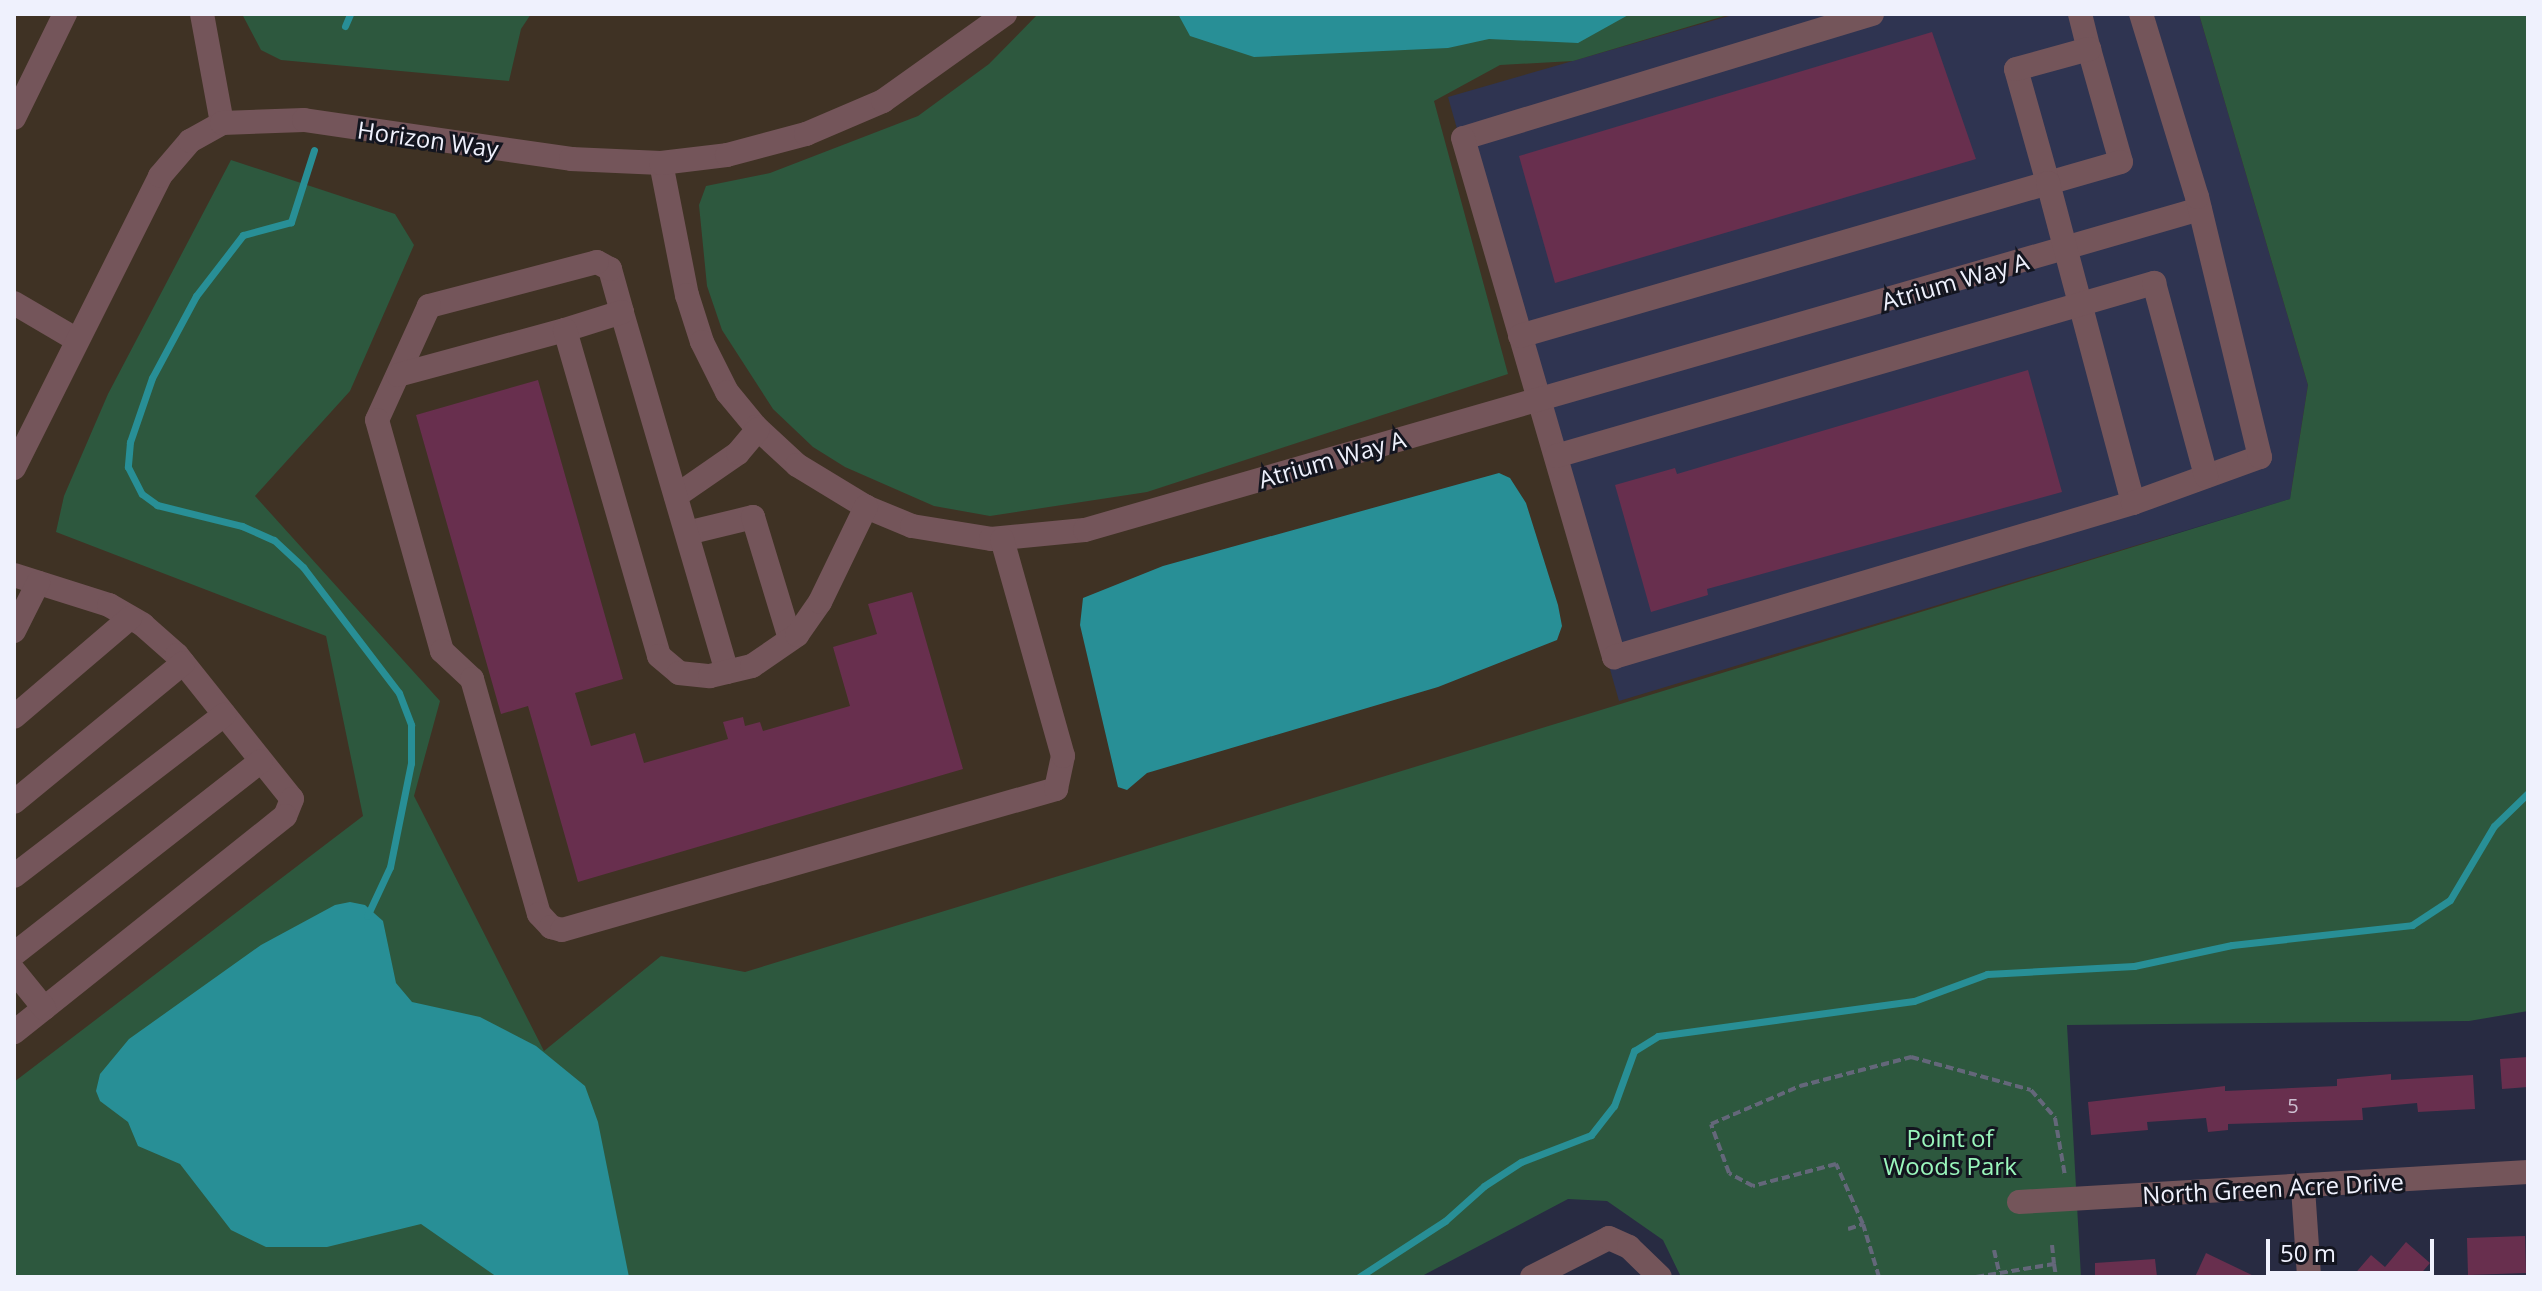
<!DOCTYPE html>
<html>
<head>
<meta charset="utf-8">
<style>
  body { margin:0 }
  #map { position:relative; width:2542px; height:1291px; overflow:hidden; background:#282b42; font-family:"Open Sans",sans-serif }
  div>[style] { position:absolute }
  .commercial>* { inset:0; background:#3f3224 }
  .built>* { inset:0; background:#2f3451 }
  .green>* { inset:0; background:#2d583e }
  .water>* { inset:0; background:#288f96 }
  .stream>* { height:7px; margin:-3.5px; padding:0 3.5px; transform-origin:3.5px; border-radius:3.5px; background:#288f96 }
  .building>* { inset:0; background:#682f4e }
  .path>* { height:4px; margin-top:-2px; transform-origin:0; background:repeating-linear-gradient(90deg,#64677a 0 8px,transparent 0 12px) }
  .minor>* { height:24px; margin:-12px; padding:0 12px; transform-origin:12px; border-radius:12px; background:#74555a }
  span { translate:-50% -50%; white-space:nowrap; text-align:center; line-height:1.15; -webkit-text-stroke:6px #13151f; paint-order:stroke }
  .number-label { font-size:20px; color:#cdc0d1 }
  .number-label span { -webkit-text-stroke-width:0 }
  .street-label { font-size:24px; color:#eff1fd }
  .park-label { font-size:24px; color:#9af7bc }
  .frame { position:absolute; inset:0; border:16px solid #eff1fd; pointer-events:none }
  .scale { position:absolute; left:2266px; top:1239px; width:168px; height:36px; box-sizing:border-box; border:4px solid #eff1fd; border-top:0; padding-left:10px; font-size:24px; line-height:28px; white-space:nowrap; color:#eff1fd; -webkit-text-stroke:6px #13151f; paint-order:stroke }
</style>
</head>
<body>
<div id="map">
  <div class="commercial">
    <div style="clip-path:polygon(14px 14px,2495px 14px,2464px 434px,14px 1277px)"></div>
  </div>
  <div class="built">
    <div style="clip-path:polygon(1736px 14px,2199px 14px,2308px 385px,2290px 499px,1619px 701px,1448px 97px)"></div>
  </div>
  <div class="green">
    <div style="clip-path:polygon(242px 14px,531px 14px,521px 29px,509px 81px,281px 60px,261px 50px)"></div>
    <div style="clip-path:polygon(1038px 14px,1731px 14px,1573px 61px,1500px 65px,1434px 101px,1508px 374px,1147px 492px,990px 516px,934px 506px,845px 467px,813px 447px,773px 409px,722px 330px,707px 286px,699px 205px,706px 186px,770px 173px,918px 116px,989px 64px)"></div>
    <div style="clip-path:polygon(2199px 14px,2528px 14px,2528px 1011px,2469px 1021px,2067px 1025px,2081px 1277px,1681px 1277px,1663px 1240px,1607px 1201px,1568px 1199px,1420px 1277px,14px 1277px,14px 1082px,363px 816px,326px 636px,56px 532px,64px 496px,108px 394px,231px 160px,395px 214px,414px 245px,350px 391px,255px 496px,440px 701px,414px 796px,544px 1051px,661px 956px,745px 972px,2290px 499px,2308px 385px)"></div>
  </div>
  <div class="water">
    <div style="clip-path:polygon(1178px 14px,1630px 14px,1578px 43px,1489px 39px,1448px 48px,1254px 57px,1190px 36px)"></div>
    <div style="clip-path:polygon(1499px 473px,1510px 478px,1526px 503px,1558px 605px,1562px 626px,1557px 640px,1438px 687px,1147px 773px,1127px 790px,1118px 787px,1080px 625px,1083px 598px,1163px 566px)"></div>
    <div style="clip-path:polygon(350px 902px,365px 905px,383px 921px,396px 983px,412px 1002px,480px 1017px,536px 1046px,585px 1086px,598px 1122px,629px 1277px,497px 1277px,421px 1224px,327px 1247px,266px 1247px,231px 1230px,180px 1164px,138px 1146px,128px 1122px,100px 1101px,96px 1091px,100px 1074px,129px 1039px,261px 945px,335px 905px)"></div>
  </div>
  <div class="stream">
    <div style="left:345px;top:26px;width:13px;rotate:-67deg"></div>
    <div style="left:314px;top:150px;width:76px;rotate:107.7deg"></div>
    <div style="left:291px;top:222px;width:50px;rotate:164.8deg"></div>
    <div style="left:243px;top:235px;width:77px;rotate:127.6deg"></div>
    <div style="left:196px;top:296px;width:93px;rotate:118.2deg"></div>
    <div style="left:152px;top:378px;width:68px;rotate:109deg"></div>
    <div style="left:130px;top:442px;width:25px;rotate:95deg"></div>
    <div style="left:128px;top:467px;width:30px;rotate:63deg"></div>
    <div style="left:142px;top:494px;width:19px;rotate:36deg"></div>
    <div style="left:157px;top:505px;width:88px;rotate:13.9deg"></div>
    <div style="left:242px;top:526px;width:35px;rotate:24deg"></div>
    <div style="left:274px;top:540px;width:40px;rotate:43deg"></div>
    <div style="left:303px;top:567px;width:158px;rotate:52.7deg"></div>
    <div style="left:399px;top:693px;width:34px;rotate:69deg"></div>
    <div style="left:411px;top:725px;width:38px;rotate:90deg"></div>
    <div style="left:411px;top:763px;width:106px;rotate:101.4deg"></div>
    <div style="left:390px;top:867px;width:54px;rotate:115.1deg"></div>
    <div style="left:1359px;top:1277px;width:103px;rotate:-33.1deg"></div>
    <div style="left:1445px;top:1221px;width:52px;rotate:-41.9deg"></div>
    <div style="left:1484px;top:1186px;width:44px;rotate:-33deg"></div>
    <div style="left:1521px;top:1162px;width:75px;rotate:-21.1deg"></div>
    <div style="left:1591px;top:1135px;width:37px;rotate:-52deg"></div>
    <div style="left:1614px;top:1106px;width:59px;rotate:-70deg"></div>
    <div style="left:1634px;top:1051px;width:28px;rotate:-32deg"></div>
    <div style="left:1658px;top:1036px;width:258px;rotate:-7.8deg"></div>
    <div style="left:1914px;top:1001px;width:78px;rotate:-20.3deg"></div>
    <div style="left:1987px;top:974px;width:147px;rotate:-3.1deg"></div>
    <div style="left:2134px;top:966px;width:100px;rotate:-12.1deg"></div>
    <div style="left:2232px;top:945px;width:181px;rotate:-6.3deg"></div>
    <div style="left:2412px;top:925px;width:45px;rotate:-33.3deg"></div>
    <div style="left:2450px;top:900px;width:86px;rotate:-59.3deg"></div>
    <div style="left:2494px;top:826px;width:47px;rotate:-44.1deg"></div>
  </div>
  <div class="building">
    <div style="clip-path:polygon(1932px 32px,1976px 159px,1555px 283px,1519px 156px)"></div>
    <div style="clip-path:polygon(2028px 370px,2062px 492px,1707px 589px,1708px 595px,1651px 612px,1615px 485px,1675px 468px,1677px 474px)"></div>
    <div style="clip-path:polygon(538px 380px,623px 679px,575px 693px,591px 746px,635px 733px,644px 763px,728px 739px,723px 722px,743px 717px,745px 726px,760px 722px,763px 731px,850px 706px,833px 647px,877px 634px,868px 604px,912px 592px,963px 769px,578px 882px,528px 706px,501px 714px,416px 415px)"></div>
    <div style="clip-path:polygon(2528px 1057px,2528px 1087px,2502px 1089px,2500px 1059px)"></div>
    <div style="clip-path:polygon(2391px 1074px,2391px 1080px,2473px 1075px,2475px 1109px,2418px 1112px,2417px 1103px,2362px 1108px,2363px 1120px,2228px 1124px,2228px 1130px,2208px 1132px,2206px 1118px,2147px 1122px,2148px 1130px,2091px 1135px,2088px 1102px,2225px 1086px,2225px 1091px,2337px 1086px,2337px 1079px)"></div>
    <div style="clip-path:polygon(2525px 1236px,2526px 1273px,2468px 1275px,2467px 1238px)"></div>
    <div style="clip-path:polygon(2406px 1242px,2430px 1263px,2418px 1277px,2352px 1277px,2371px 1255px,2385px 1267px)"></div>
    <div style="clip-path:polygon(2206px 1253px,2256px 1277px,2195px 1277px)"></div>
    <div style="clip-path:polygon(2155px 1259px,2157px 1277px,2095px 1277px,2095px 1263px)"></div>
  </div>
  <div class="path">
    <div style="left:1848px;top:1229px;width:16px;rotate:-18deg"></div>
    <div style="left:2052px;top:1245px;width:19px;rotate:84deg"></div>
    <div style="left:1994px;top:1250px;width:23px;rotate:77deg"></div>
    <div style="left:1879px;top:1277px;width:55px;rotate:-106.8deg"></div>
    <div style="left:1863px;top:1224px;width:66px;rotate:-114.2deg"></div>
    <div style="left:1836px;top:1164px;width:86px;rotate:165.2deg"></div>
    <div style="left:1753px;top:1186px;width:27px;rotate:-152deg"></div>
    <div style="left:1729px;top:1173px;width:52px;rotate:-110.2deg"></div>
    <div style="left:1711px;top:1124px;width:97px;rotate:-23.1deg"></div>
    <div style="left:1800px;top:1086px;width:115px;rotate:-14.6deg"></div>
    <div style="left:1911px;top:1057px;width:124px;rotate:15.4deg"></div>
    <div style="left:2031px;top:1090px;width:37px;rotate:49deg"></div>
    <div style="left:2055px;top:1118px;width:59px;rotate:80.2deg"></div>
    <div style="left:1976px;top:1277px;width:79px;rotate:-9.5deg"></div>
    <div style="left:2054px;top:1264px;width:13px;rotate:81deg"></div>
  </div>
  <div class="minor">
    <div style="left:202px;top:14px;width:111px;rotate:79.6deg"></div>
    <div style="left:1872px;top:14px;width:427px;rotate:163.1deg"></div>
    <div style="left:1463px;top:138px;width:541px;rotate:73.78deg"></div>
    <div style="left:1614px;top:657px;width:541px;rotate:-16.53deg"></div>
    <div style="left:2080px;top:14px;width:36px;rotate:76deg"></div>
    <div style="left:2089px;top:49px;width:117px;rotate:74.2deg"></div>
    <div style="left:2121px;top:162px;width:76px;rotate:164deg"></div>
    <div style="left:2048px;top:183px;width:118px;rotate:-105.7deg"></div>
    <div style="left:2016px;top:69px;width:76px;rotate:-15.3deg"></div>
    <div style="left:14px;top:118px;width:116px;rotate:-63.9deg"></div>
    <div style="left:661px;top:163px;width:135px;rotate:78.9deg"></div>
    <div style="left:687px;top:295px;width:49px;rotate:72.3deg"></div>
    <div style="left:702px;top:342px;width:56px;rotate:63.4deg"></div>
    <div style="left:727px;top:392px;width:45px;rotate:50.4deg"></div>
    <div style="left:756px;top:427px;width:56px;rotate:42.8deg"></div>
    <div style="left:797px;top:465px;width:81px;rotate:31.3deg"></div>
    <div style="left:866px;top:507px;width:50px;rotate:22.4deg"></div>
    <div style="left:912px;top:526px;width:80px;rotate:9.3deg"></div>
    <div style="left:991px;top:539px;width:94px;rotate:-5.5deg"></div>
    <div style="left:1085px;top:530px;width:1160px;rotate:-16.06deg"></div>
    <div style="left:14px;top:303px;width:73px;rotate:30.4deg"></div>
    <div style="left:622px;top:312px;width:45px;rotate:-105.6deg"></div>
    <div style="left:610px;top:269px;width:15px;rotate:-152deg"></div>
    <div style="left:597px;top:262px;width:174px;rotate:165.3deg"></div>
    <div style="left:429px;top:306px;width:125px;rotate:114.5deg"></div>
    <div style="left:377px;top:420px;width:240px;rotate:74.3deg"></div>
    <div style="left:442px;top:651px;width:41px;rotate:43deg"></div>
    <div style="left:472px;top:679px;width:244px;rotate:74.1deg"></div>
    <div style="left:539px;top:914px;width:18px;rotate:47deg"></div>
    <div style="left:551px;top:927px;width:11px;rotate:15deg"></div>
    <div style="left:562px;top:930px;width:514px;rotate:-15.93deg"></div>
    <div style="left:1056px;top:789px;width:34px;rotate:-78deg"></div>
    <div style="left:1063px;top:756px;width:225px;rotate:-105.7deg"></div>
    <div style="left:1520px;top:336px;width:550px;rotate:-16.16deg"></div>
    <div style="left:2048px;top:183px;width:331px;rotate:75.1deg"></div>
    <div style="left:2133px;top:503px;width:135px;rotate:-19.9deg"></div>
    <div style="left:2260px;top:457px;width:268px;rotate:-103.6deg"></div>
    <div style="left:2197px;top:197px;width:191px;rotate:-107deg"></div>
    <div style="left:398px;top:375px;width:173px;rotate:-15.1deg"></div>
    <div style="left:1556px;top:456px;width:623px;rotate:-16.14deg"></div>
    <div style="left:2154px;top:283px;width:200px;rotate:74.9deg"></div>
    <div style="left:14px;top:468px;width:326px;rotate:-63.4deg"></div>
    <div style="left:160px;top:176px;width:46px;rotate:-49.4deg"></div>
    <div style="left:190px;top:141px;width:37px;rotate:-29deg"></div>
    <div style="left:222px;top:123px;width:82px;rotate:-2.1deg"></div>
    <div style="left:304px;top:120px;width:270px;rotate:8.3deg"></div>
    <div style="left:571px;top:159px;width:90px;rotate:2.5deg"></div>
    <div style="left:661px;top:163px;width:66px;rotate:-6.9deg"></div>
    <div style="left:727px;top:155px;width:82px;rotate:-14.9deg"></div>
    <div style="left:806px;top:134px;width:84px;rotate:-23.2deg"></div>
    <div style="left:883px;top:101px;width:150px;rotate:-35.5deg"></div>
    <div style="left:676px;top:496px;width:75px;rotate:-34.7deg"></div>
    <div style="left:738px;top:453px;width:31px;rotate:-50deg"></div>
    <div style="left:687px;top:533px;width:68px;rotate:-13.6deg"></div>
    <div style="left:753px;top:517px;width:127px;rotate:73.1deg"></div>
    <div style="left:14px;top:575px;width:100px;rotate:17.5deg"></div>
    <div style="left:109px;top:605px;width:39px;rotate:30deg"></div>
    <div style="left:143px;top:625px;width:45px;rotate:41.4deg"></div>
    <div style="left:177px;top:655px;width:184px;rotate:51.4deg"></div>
    <div style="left:292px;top:799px;width:18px;rotate:112deg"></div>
    <div style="left:285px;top:816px;width:347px;rotate:141.4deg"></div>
    <div style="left:14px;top:631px;width:54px;rotate:-63.4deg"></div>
    <div style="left:727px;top:672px;width:375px;rotate:-106.3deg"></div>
    <div style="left:622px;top:312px;width:60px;rotate:162.5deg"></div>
    <div style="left:565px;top:330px;width:339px;rotate:73.9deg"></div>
    <div style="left:659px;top:656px;width:26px;rotate:40deg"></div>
    <div style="left:679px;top:673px;width:31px;rotate:6deg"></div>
    <div style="left:710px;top:676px;width:43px;rotate:-13.4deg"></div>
    <div style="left:752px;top:666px;width:55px;rotate:-34.6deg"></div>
    <div style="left:797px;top:635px;width:40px;rotate:-55.1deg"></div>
    <div style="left:820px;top:602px;width:106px;rotate:-64.2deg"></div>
    <div style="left:14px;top:717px;width:153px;rotate:-40.5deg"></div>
    <div style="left:14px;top:802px;width:219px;rotate:-39.4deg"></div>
    <div style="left:14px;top:876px;width:265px;rotate:-37.5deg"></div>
    <div style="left:14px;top:954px;width:313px;rotate:-38deg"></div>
    <div style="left:14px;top:971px;width:48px;rotate:51deg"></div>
    <div style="left:2303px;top:1188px;width:89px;rotate:86.1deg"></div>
    <div style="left:2019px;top:1202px;width:510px;rotate:-3.37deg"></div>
    <div style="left:1532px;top:1277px;width:86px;rotate:-26.9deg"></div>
    <div style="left:1609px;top:1238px;width:22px;rotate:24deg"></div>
    <div style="left:1629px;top:1247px;width:43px;rotate:44.1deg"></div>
  </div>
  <div class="number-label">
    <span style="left:2293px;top:1105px">5</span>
  </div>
  <div class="street-label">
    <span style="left:428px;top:139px;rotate:8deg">Horizon Way</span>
    <span style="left:1955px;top:281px;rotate:-16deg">Atrium Way A</span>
    <span style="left:1332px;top:459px;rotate:-16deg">Atrium Way A</span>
    <span style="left:2273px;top:1188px;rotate:-3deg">North Green Acre Drive</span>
  </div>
  <div class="park-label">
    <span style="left:1950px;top:1152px">Point of<br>Woods Park</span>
  </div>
  <div class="frame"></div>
  <div class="scale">50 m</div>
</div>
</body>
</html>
